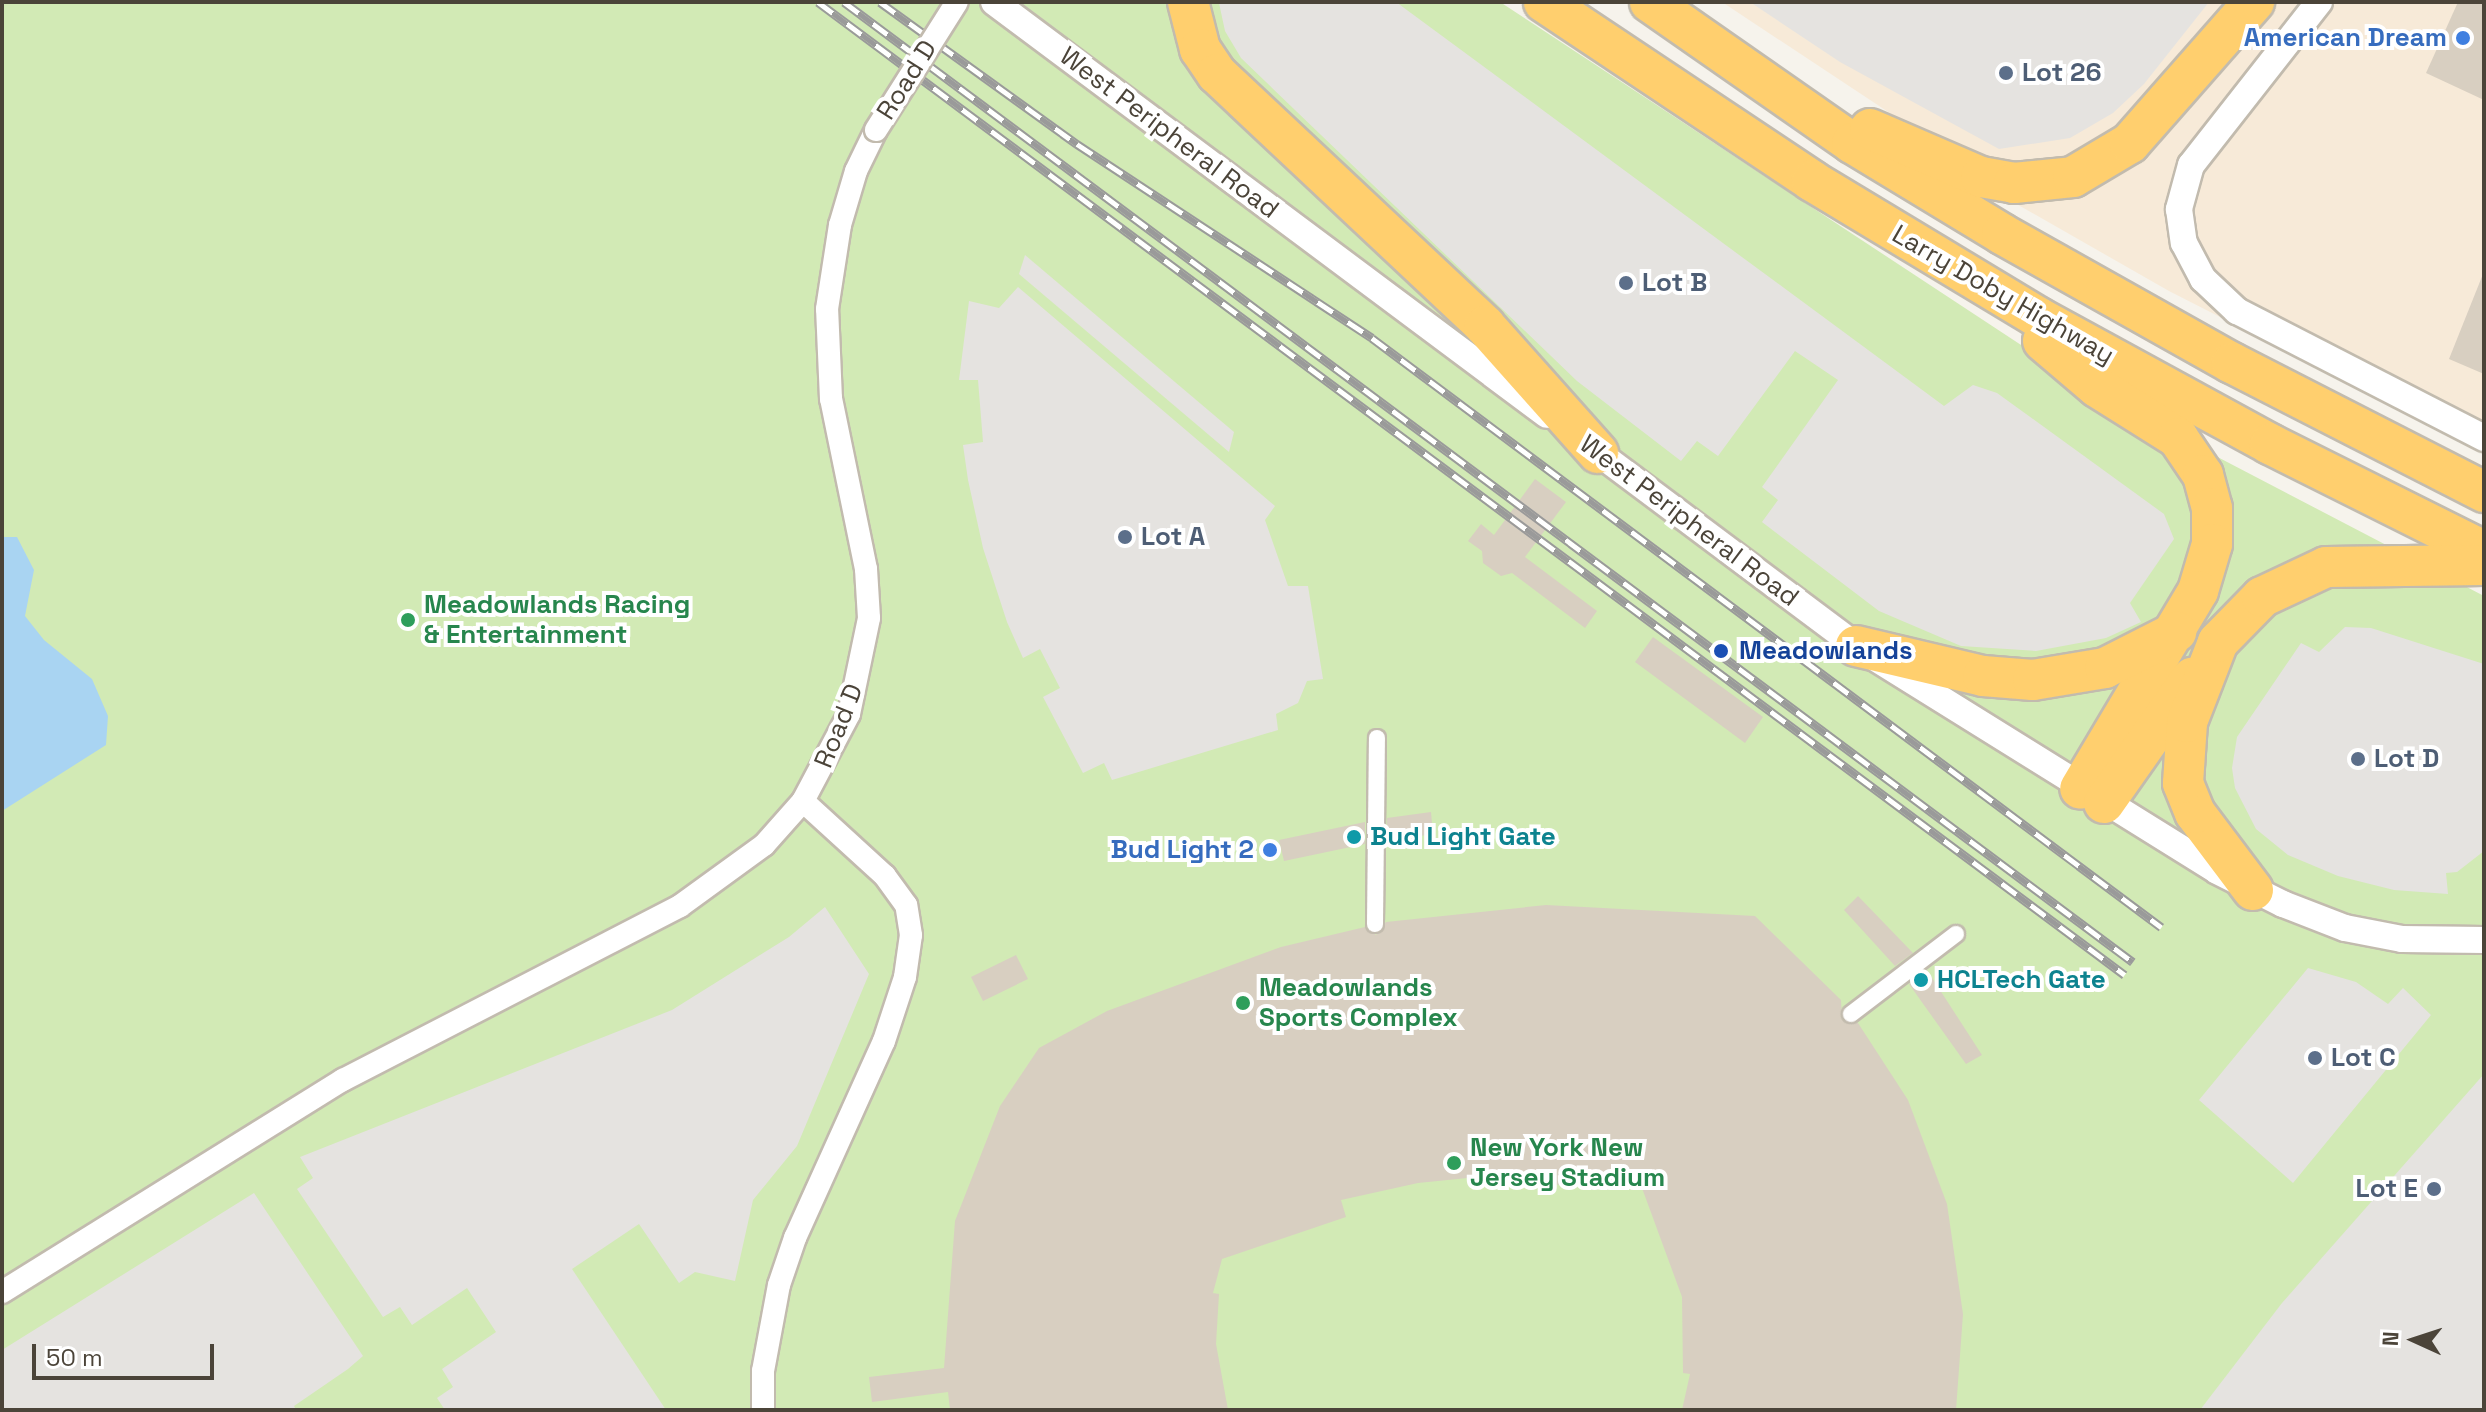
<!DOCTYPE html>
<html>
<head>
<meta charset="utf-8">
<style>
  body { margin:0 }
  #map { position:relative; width:2486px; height:1412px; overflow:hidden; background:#f6f3ec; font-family:"Space Grotesk",sans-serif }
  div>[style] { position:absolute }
  .commercial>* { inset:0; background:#f7ead8 }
  .green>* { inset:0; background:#d2eab5 }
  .parking>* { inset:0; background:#e5e3e0 }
  .water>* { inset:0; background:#a9d4f2 }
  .building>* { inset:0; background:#d8cfc1 }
  .roads { filter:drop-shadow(2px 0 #c2bbae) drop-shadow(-2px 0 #c2bbae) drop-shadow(0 2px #c2bbae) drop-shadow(0 -2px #c2bbae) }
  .pedestrian>* { height:16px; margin:-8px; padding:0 8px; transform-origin:8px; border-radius:8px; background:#fff }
  .minor>* { height:22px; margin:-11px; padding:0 11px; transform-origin:11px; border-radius:11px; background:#fff }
  .tertiary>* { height:26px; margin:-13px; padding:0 13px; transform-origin:13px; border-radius:13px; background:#fff }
  .motorway>* { height:40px; margin:-20px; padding:0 20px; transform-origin:20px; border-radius:20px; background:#ffcf6e }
  .rail>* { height:9px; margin-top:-4.5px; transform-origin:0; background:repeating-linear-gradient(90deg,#fff 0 18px,#9a9a9a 0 36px); box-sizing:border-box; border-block:2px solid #9a9a9a }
  .bridges { filter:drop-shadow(2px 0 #c2bbae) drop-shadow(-2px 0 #c2bbae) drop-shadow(0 2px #c2bbae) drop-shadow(0 -2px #c2bbae) }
  .minor-bridge>* { height:22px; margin:-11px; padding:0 11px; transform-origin:11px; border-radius:11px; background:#fff }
  .dots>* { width:22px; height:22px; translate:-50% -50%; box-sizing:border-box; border:4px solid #fff; border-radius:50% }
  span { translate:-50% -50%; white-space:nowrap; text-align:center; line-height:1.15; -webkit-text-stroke:8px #fff; paint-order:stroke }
  .shop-label { font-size:26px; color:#366cbe; font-weight:700 }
  .right { translate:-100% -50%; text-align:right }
  .service-label { font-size:26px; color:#4e5e75; font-weight:700 }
  .left { translate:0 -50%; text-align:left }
  .street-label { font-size:26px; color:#4b4439 }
  .leisure-label { font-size:26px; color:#27864d; font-weight:700 }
  .transit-label { font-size:26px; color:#164399; font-weight:700 }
  .culture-label { font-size:26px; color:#0d838f; font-weight:700 }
  .frame { position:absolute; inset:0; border:4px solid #4b4439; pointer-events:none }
  .north { position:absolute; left:2374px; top:1300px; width:80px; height:80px; -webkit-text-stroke:6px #fff; paint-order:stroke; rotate:273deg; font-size:22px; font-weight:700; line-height:32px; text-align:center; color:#4b4439 }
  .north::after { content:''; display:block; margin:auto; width:28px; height:36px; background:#4b4439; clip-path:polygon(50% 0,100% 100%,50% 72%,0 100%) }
  .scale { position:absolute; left:32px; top:1344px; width:182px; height:36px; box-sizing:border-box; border:4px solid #4b4439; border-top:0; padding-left:10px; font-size:24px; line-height:28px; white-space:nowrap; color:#4b4439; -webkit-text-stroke:6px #fff; paint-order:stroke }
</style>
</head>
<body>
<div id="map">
  <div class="commercial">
    <div style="clip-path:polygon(1722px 2px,2484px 2px,2484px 452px,2169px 291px,1999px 194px,1926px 137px)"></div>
  </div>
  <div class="green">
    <div style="clip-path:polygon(2px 2px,1500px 2px,2091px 391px,2484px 596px,2484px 1410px,2px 1410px)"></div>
  </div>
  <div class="parking">
    <div style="clip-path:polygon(1396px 2px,1944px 406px,1973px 385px,1997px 393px,2164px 514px,2174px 539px,2130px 603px,2141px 622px,2106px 638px,2036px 651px,1961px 646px,1879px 611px,1762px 522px,1778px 500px,1762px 487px,1838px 380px,1795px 351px,1718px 456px,1697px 441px,1681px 461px,1577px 381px,1241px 58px,1225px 31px,1219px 3px)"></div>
    <div style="clip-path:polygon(1750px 2px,2209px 2px,2144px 84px,2113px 113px,2070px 138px,1999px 149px,1840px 62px)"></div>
    <div style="clip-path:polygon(1025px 255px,1234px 432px,1229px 452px,1019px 274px)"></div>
    <div style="clip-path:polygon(1018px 287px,1275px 506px,1265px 520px,1288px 586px,1308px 586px,1323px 679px,1307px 681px,1298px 703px,1276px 714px,1278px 730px,1112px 780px,1104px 763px,1083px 773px,1043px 697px,1060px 688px,1040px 649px,1023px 658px,1007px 622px,983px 548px,968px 480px,963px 445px,983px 442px,978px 380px,959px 380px,969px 301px,999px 308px)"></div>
    <div style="clip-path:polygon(2345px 627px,2371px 628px,2484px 664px,2484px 851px,2457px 872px,2446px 873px,2448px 894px,2394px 890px,2338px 876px,2288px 855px,2256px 829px,2235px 788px,2232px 768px,2237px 737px,2301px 643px,2319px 652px)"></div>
    <div style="clip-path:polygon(825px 907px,869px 974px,797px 1146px,753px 1200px,735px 1281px,695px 1272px,679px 1283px,639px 1224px,572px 1269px,666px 1410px,445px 1410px,437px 1398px,453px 1387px,442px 1369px,496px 1332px,467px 1288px,412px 1325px,400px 1307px,383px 1317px,297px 1189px,313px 1178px,300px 1157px,672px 1010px,789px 937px)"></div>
    <div style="clip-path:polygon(2308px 968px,2356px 982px,2388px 1004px,2403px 988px,2431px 1015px,2293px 1183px,2199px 1100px)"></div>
    <div style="clip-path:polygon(2484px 1074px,2484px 1410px,2200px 1410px,2282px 1303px)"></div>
    <div style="clip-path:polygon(254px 1193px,363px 1356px,348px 1369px,294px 1406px,296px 1410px,2px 1410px,2px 1350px)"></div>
  </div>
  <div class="water">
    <div style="clip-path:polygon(2px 537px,17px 537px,34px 570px,25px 616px,44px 640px,92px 679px,108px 716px,106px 745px,2px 811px)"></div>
  </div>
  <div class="building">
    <div style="clip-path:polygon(2458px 2px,2484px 2px,2484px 100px,2426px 73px)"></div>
    <div style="clip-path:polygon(2483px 274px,2484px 274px,2484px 374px,2449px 359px)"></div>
    <div style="clip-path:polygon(1535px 479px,1566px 502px,1525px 557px,1597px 611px,1585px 628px,1512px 573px,1501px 576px,1483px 563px,1482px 551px,1468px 541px,1481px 524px,1494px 535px)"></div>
    <div style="clip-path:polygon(1653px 637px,1763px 717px,1745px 743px,1635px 662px)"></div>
    <div style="clip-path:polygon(1431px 812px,1433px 834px,1387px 841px,1387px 818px)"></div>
    <div style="clip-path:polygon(1365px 822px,1365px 844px,1284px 861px,1279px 840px)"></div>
    <div style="clip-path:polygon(1858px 896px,1913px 953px,1895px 966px,1844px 910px)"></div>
    <div style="clip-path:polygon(1546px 905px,1755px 916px,1841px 1000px,1842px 1020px,1858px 1023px,1908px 1100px,1947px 1204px,1963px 1314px,1956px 1410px,1682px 1410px,1690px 1374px,1683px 1373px,1682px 1297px,1642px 1188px,1613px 1183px,1519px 1186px,1519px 1178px,1507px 1178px,1507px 1174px,1418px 1183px,1341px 1200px,1346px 1217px,1222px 1259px,1213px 1293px,1219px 1294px,1216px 1344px,1228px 1410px,950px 1410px,948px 1392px,872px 1402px,869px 1377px,944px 1368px,955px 1221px,1000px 1106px,1039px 1048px,1107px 1011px,1281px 947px,1365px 927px,1376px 935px,1386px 922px)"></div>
    <div style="clip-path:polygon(1016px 955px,1028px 979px,983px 1001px,971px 977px)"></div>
    <div style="clip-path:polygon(1927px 970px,1982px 1055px,1966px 1064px,1909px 984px)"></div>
  </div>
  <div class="roads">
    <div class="pedestrian">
      <div style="left:1375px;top:924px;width:186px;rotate:-89.4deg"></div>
      <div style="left:1851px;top:1014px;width:132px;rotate:-37.3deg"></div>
    </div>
    <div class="minor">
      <div style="left:2px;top:1292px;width:402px;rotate:-31.9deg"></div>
      <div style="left:343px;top:1080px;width:379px;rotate:-27.3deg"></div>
      <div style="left:680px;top:906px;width:104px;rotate:-36deg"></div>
      <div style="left:764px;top:845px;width:59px;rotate:-48.4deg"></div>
      <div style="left:803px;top:801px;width:98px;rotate:-62.1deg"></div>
      <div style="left:849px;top:714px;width:98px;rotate:-78.2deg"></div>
      <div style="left:869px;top:618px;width:49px;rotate:-93.5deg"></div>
      <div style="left:866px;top:569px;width:174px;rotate:-101.6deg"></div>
      <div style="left:831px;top:399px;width:90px;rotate:-92.5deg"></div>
      <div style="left:827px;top:309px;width:85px;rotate:-81.2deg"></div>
      <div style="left:840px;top:225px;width:56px;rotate:-73.5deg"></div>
      <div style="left:856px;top:171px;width:46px;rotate:-64deg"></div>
      <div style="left:763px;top:1410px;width:39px;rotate:-90deg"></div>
      <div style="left:763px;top:1371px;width:87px;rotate:-79.5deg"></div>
      <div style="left:779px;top:1285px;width:50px;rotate:-71.2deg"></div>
      <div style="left:795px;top:1238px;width:216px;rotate:-65.7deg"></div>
      <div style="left:884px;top:1041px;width:67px;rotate:-71.8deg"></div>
      <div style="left:905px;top:977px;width:42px;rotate:-81.9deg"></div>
      <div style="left:911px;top:935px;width:30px;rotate:-99deg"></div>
      <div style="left:906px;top:905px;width:36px;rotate:-126deg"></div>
      <div style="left:885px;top:876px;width:111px;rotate:-137.6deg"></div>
    </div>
    <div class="tertiary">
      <div style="left:994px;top:2px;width:690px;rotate:36.75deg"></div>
      <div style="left:2319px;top:2px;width:207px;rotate:128.1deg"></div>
      <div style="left:2191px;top:165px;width:46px;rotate:105.3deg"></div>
      <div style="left:2179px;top:209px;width:34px;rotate:82deg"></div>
      <div style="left:2184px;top:243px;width:41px;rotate:62.2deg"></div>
      <div style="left:2203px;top:279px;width:47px;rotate:43.3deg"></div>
      <div style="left:2237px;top:311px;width:278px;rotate:27.2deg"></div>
      <div style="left:1585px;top:443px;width:339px;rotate:36.8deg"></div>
      <div style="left:1856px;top:646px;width:425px;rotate:31.9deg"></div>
      <div style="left:2217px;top:871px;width:74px;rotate:26.6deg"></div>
      <div style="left:2283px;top:904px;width:66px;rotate:21.2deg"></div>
      <div style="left:2345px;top:928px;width:58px;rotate:10.9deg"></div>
      <div style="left:2402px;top:939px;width:82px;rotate:0.7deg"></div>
    </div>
    <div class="motorway">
      <div style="left:1188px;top:2px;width:49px;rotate:75.7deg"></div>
      <div style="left:1200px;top:49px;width:30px;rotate:56deg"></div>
      <div style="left:1217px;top:74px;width:368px;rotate:43.2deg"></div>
      <div style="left:1485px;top:326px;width:170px;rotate:48.3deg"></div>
      <div style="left:1544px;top:2px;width:322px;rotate:33.7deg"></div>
      <div style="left:1812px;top:181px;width:265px;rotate:31.1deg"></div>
      <div style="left:2039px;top:318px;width:263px;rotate:28.6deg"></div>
      <div style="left:2270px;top:444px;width:239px;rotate:26.6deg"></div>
      <div style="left:1650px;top:2px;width:246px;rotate:34.9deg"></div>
      <div style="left:1852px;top:143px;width:175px;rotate:31.2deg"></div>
      <div style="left:2002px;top:234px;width:264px;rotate:29.3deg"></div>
      <div style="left:2232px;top:363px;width:283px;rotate:27.1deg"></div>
      <div style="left:1870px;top:129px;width:121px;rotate:23.4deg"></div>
      <div style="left:1981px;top:177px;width:34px;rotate:10deg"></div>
      <div style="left:2014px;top:183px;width:59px;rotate:-5.8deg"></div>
      <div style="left:2073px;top:177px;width:66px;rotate:-30.8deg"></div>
      <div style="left:2130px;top:143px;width:188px;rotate:-48.7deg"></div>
      <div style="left:2043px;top:341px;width:71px;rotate:40.4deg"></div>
      <div style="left:2097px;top:387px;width:96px;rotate:32.2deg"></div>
      <div style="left:2178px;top:438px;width:45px;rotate:56deg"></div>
      <div style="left:2203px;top:475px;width:34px;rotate:75deg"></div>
      <div style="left:2212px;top:508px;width:36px;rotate:90deg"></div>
      <div style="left:2212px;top:544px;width:49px;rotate:106.6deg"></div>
      <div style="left:2198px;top:591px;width:230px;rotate:120.8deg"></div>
      <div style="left:1856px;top:646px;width:130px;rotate:13.3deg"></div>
      <div style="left:1983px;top:676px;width:50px;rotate:4.6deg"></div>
      <div style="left:2033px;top:680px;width:73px;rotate:-9.5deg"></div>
      <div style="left:2105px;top:668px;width:80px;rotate:-26.9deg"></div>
      <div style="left:2104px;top:803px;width:153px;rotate:-54.9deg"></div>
      <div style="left:2253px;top:890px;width:96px;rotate:-127deg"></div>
      <div style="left:2195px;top:813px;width:32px;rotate:-112deg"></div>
      <div style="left:2183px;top:783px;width:61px;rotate:-86.2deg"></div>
      <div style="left:2187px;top:722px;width:86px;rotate:-68.8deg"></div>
      <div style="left:2218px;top:642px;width:63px;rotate:-45.6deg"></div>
      <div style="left:2262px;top:597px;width:71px;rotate:-25.1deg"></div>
      <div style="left:2326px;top:567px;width:158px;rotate:-0.7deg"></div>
    </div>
  </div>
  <div class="rail">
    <div style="left:818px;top:2px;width:1629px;rotate:36.67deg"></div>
    <div style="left:844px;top:2px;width:1607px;rotate:36.68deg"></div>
    <div style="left:880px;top:2px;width:243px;rotate:35.8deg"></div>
    <div style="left:1077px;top:144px;width:353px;rotate:33.3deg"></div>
    <div style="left:1372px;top:338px;width:985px;rotate:36.74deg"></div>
  </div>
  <div class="bridges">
    <div class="minor-bridge">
      <div style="left:876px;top:130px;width:151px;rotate:-57.7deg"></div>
    </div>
  </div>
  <div class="dots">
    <div style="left:2463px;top:38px;background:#3f7fe0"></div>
    <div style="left:2006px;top:73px;background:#5c6f8a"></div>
    <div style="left:1626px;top:283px;background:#5c6f8a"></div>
    <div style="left:1125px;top:537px;background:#5c6f8a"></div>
    <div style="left:408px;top:620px;background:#2e9e5b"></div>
    <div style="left:1721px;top:651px;background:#1a4fb4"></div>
    <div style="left:2358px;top:759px;background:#5c6f8a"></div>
    <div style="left:1354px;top:837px;background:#0f9aa8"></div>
    <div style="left:1270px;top:850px;background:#3f7fe0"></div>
    <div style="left:1921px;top:980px;background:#0f9aa8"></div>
    <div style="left:1243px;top:1003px;background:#2e9e5b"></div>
    <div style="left:2315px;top:1058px;background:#5c6f8a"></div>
    <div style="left:1454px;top:1163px;background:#2e9e5b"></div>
    <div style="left:2434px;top:1189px;background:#5c6f8a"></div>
  </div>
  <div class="shop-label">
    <span class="right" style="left:2447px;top:38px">American Dream</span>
    <span class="right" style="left:1254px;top:850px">Bud Light 2</span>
  </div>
  <div class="service-label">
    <span class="left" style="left:2022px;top:73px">Lot 26</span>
    <span class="left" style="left:1642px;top:283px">Lot B</span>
    <span class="left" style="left:1141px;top:537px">Lot A</span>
    <span class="left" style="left:2374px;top:759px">Lot D</span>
    <span class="left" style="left:2331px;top:1058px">Lot C</span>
    <span class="right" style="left:2418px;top:1189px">Lot E</span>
  </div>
  <div class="street-label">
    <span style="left:907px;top:80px;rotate:-58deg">Road D</span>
    <span style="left:1169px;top:133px;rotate:37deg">West Peripheral Road</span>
    <span style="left:2003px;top:295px;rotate:30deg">Larry Doby Highway</span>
    <span style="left:1689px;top:521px;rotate:37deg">West Peripheral Road</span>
    <span style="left:839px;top:726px;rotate:-68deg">Road D</span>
  </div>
  <div class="leisure-label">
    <span class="left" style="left:424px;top:620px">Meadowlands Racing<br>&amp; Entertainment</span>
    <span class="left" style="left:1259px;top:1003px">Meadowlands<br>Sports Complex</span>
    <span class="left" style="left:1470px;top:1163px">New York New<br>Jersey Stadium</span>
  </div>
  <div class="transit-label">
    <span class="left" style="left:1739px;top:651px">Meadowlands</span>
  </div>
  <div class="culture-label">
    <span class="left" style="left:1370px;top:837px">Bud Light Gate</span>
    <span class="left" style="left:1937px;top:980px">HCLTech Gate</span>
  </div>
  <div class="frame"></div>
  <div class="north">N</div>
  <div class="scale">50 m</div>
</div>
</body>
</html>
